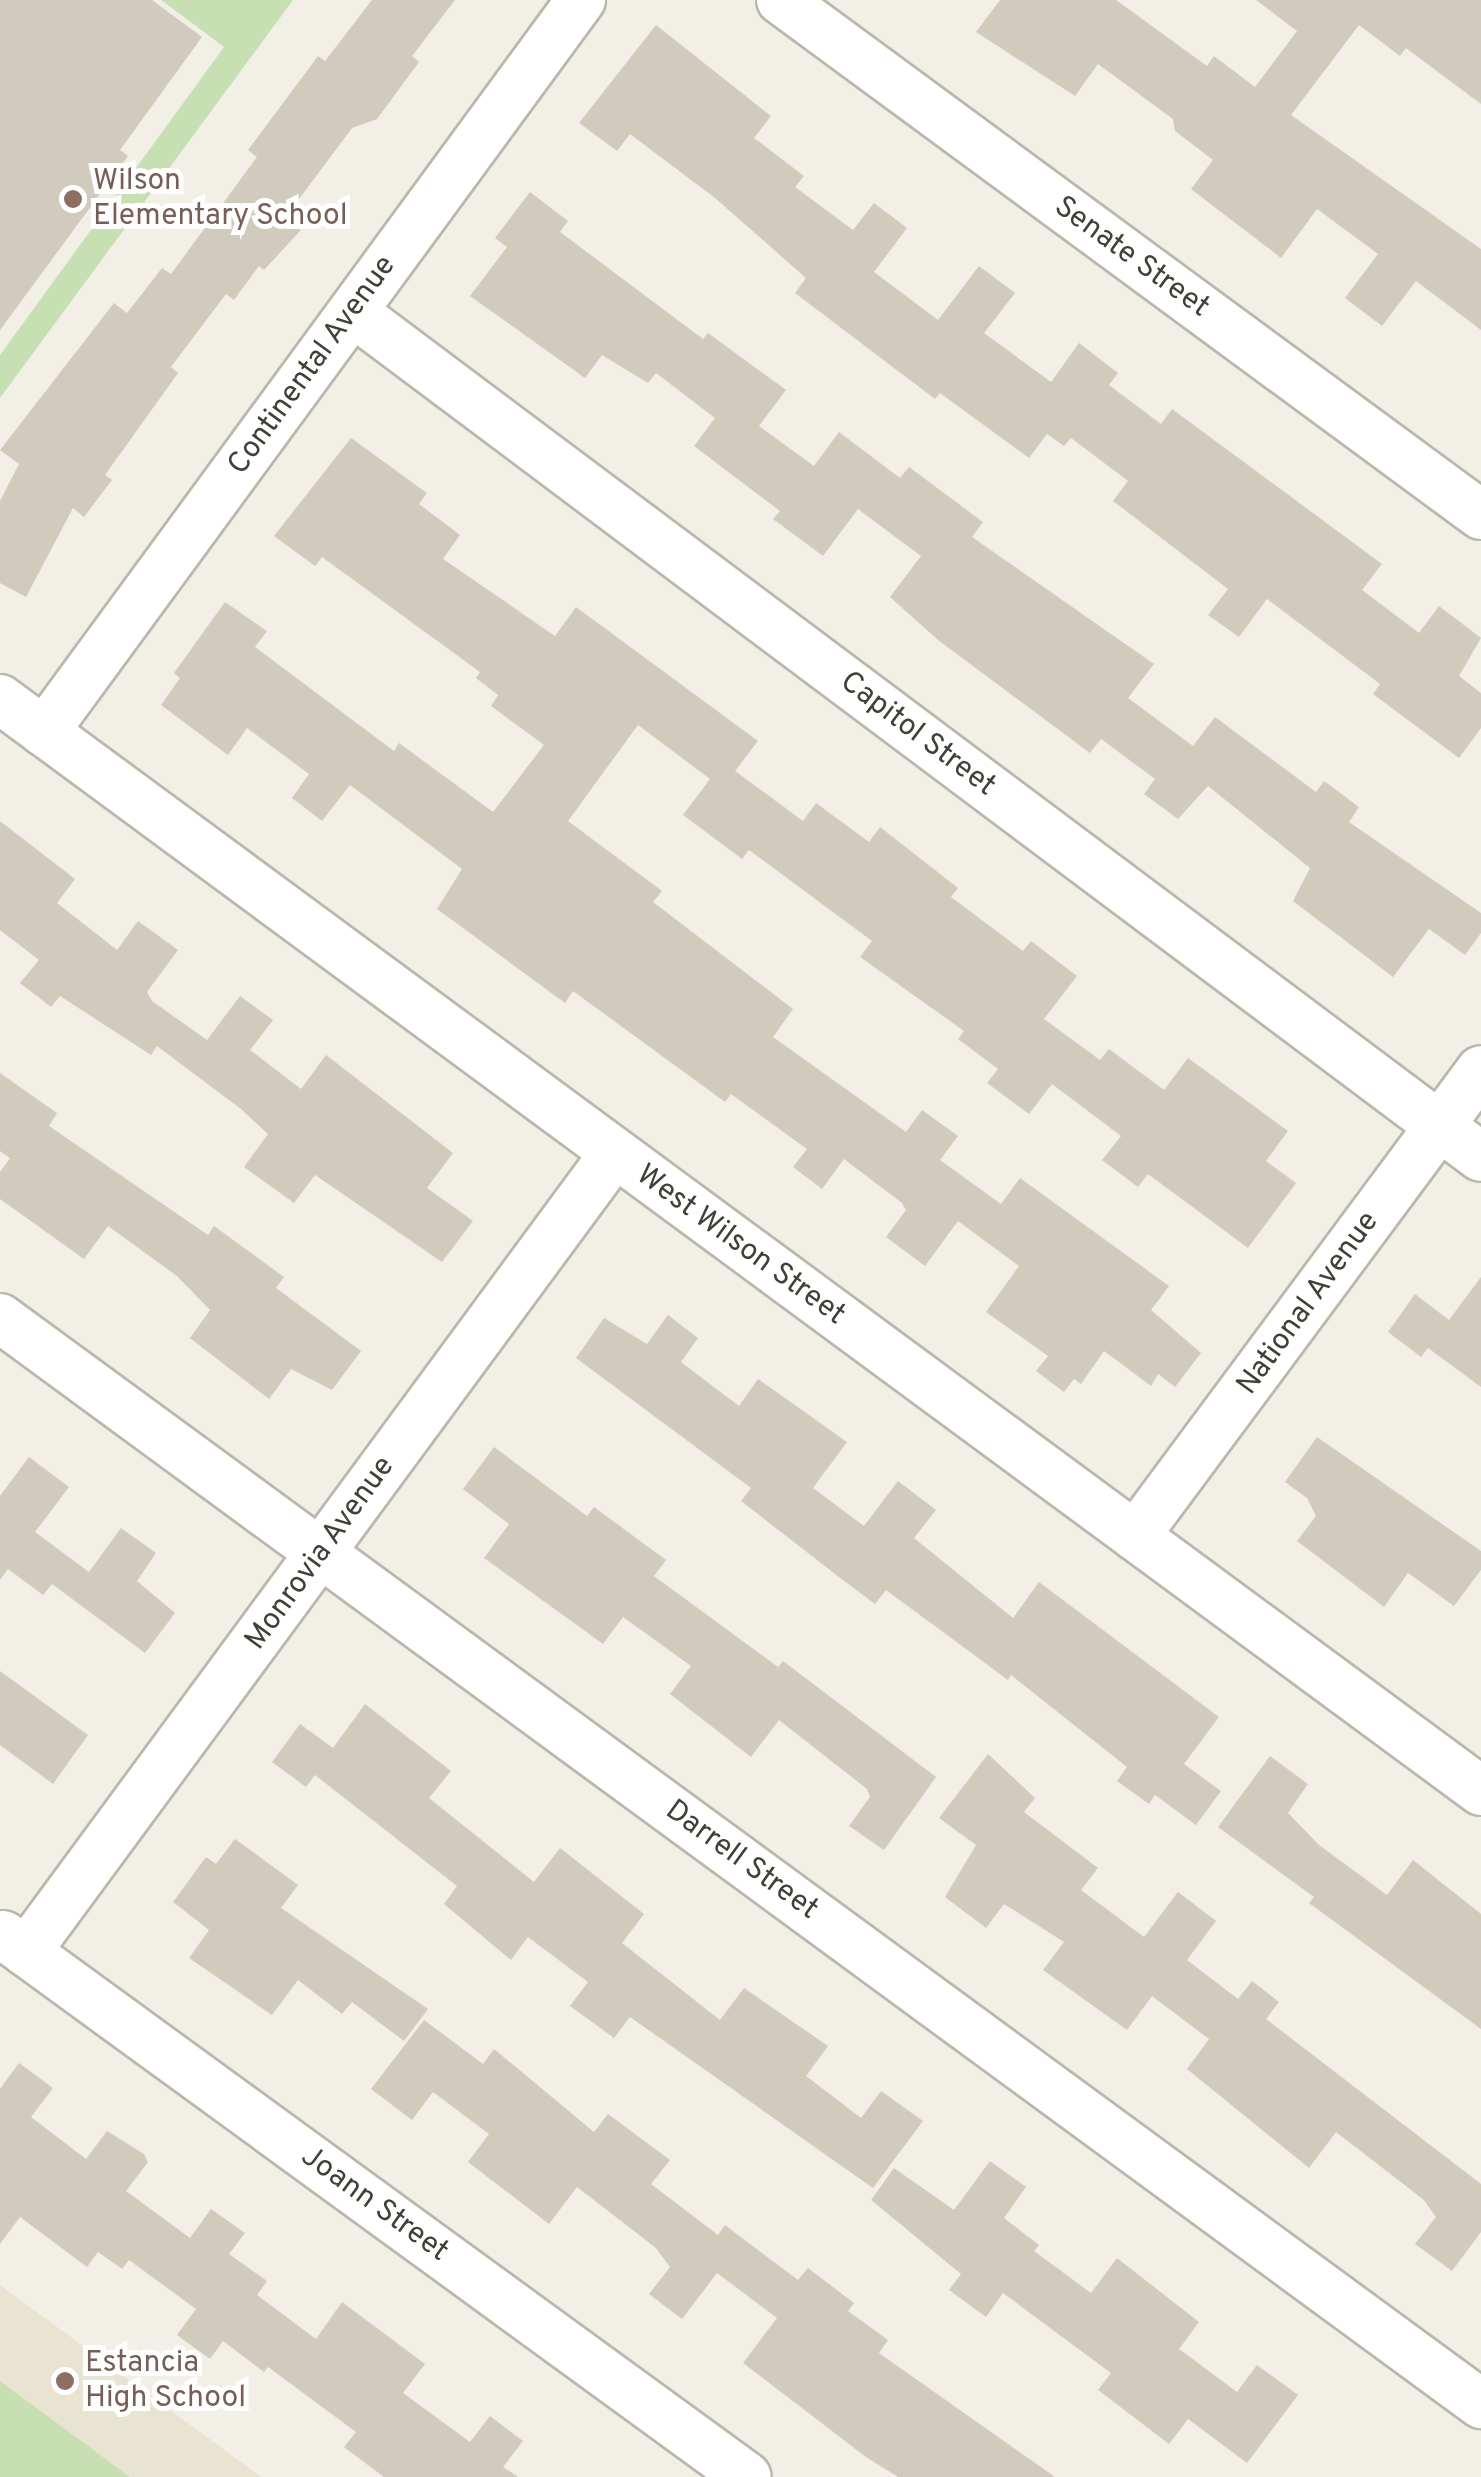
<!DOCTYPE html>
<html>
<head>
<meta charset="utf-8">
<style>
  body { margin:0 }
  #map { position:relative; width:1481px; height:2477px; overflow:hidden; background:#f1efe6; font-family:Overpass,sans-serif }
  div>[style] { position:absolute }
  .education>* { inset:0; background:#e8e4d1 }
  .green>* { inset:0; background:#c7e0b3 }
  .building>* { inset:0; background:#d1cbbd }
  .roads { filter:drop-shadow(2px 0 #bbb7aa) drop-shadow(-2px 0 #bbb7aa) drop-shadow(0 2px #bbb7aa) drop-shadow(0 -2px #bbb7aa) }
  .minor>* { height:48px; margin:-24px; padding:0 24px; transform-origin:24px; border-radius:24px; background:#fff }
  .dots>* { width:28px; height:28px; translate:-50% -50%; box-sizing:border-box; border:5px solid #fff; border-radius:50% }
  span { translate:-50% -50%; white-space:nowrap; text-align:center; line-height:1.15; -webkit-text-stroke:10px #fff; paint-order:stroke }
  .education-label { font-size:30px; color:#785e54 }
  .left { translate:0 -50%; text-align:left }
  .street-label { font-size:30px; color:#423f36 }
</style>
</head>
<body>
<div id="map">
  <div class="education">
    <div style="clip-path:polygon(0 2285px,261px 2477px,0 2477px)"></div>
  </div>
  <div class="green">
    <div style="clip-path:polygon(161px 0,293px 0,0 398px,0 355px,224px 47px)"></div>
    <div style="clip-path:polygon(0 2381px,130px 2477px,0 2477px)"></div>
  </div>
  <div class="building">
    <div style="clip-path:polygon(0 0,152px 0,202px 37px,120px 150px,128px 156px,0 330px)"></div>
    <div style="clip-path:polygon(372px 0,455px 0,412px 56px,419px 62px,377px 119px,352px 128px,296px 203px,307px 212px,300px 231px,264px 270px,259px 266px,234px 300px,226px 294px,171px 367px,178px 373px,105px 475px,112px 480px,84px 517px,73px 508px,26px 597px,0 583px,0 501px,19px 464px,0 450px,114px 303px,127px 313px,162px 268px,171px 274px,257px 157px,248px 150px,318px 56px,325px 61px)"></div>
    <div style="clip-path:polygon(1000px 0,1116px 0,1207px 66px,1214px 56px,1255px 87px,1297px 31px,1256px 0,1481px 0,1481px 104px,1406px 48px,1400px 56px,1359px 25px,1291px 115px,1481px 249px,1481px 330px,1416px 281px,1382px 326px,1345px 298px,1378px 254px,1317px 209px,1281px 258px,1191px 189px,1213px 160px,1175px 131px,1173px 119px,1098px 64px,1075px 96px,976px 32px)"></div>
    <div style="clip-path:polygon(656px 25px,771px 116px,754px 138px,804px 176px,795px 187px,853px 230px,874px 203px,907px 228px,874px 272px,938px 320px,979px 266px,1015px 293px,984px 333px,1051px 382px,1079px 343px,1118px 373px,1109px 385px,1161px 424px,1172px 409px,1382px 564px,1362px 590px,1419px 633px,1439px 606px,1481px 638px,1459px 676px,1481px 693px,1481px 728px,1459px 758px,1373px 694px,1380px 684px,1267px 599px,1239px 637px,1208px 615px,1228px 589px,1113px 501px,1128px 481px,1071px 438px,1064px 446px,1047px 434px,1029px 458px,940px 393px,935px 399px,795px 293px,806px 278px,715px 198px,630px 134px,617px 151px,579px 123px)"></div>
    <div style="clip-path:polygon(530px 192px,568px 221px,560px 232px,703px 339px,708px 333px,786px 390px,759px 426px,814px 466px,839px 432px,900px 478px,909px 467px,983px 522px,972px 537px,1154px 664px,1128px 698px,1193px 746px,1215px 717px,1316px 792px,1324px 781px,1359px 807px,1349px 822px,1481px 913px,1481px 933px,1465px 955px,1429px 929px,1393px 977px,1293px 901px,1310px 868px,1208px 786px,1178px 819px,1144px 794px,1155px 779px,1101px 739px,1090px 753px,938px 640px,890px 597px,921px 556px,858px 509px,823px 556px,773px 519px,780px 511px,694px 446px,715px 418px,656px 373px,648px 383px,602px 355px,585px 378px,470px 296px,507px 247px,495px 238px)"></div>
    <div style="clip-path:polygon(351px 438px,427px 493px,419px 504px,460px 535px,443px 559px,555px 636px,576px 607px,758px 741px,735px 771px,803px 821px,816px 803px,869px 842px,880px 827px,958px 888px,951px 897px,1023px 951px,1031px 941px,1077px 976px,1044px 1019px,1100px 1060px,1109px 1049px,1164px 1090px,1188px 1058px,1288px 1131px,1266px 1161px,1296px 1183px,1248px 1248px,1148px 1174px,1138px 1187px,1102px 1160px,1121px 1136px,1052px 1084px,1029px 1114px,987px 1083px,998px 1069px,958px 1039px,964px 1031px,860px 957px,872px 941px,749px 850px,742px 859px,683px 815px,710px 779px,638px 725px,568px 821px,662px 891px,653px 902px,793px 1009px,773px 1037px,906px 1132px,922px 1110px,958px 1136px,940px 1160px,1001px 1204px,1020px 1178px,1169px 1286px,1151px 1310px,1201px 1353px,1175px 1387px,1158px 1374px,1151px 1386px,1104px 1351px,1081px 1384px,1074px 1379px,1064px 1392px,1036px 1371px,1048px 1356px,986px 1312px,1019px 1266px,958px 1221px,925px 1266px,886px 1237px,906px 1210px,902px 1203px,844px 1159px,822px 1189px,793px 1167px,807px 1149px,731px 1094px,725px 1102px,573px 991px,565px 1003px,437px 909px,462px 869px,350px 785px,322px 821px,292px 798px,309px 774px,247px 728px,228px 755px,161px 705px,180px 678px,174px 673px,225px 602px,267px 631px,255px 647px,394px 751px,399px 743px,493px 812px,544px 745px,491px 706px,498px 695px,476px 678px,480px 672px,322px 557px,315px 566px,274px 536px)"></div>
    <div style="clip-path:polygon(0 821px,75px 879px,57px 903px,117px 950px,138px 921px,178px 950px,147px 992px,152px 1001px,207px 1040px,240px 996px,273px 1020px,250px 1050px,301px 1089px,326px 1055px,453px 1153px,427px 1188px,473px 1221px,442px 1262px,315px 1175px,294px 1203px,244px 1167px,268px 1134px,241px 1109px,157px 1046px,151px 1055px,60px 996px,51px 1007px,20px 983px,39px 960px,0 930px)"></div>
    <div style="clip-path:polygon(0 1073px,57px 1113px,49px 1126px,208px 1235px,214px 1226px,284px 1277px,276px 1288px,361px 1351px,332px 1390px,291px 1369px,269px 1399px,190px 1338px,210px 1310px,177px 1276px,108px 1226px,84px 1259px,0 1199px,0 1172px,10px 1158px,0 1151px)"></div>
    <div style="clip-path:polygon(1481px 1277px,1481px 1387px,1428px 1348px,1421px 1357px,1388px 1332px,1415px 1294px,1449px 1320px)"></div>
    <div style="clip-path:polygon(668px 1315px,698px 1338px,681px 1362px,739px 1406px,758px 1379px,847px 1442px,813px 1488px,864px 1526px,898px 1481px,936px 1510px,914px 1538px,1013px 1618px,1039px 1582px,1219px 1717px,1184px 1764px,1221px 1791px,1196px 1825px,1155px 1795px,1149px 1804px,1117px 1781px,1127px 1767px,1011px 1675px,1008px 1680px,886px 1590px,875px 1604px,835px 1574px,741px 1501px,751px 1488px,576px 1358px,604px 1318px,647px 1344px)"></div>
    <div style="clip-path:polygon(1317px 1437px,1481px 1551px,1481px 1570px,1454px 1606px,1408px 1573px,1384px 1607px,1297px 1541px,1316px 1516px,1307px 1498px,1285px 1482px)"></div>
    <div style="clip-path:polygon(494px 1447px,587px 1516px,594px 1507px,666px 1560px,654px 1576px,778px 1667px,783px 1661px,936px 1777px,884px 1850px,849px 1826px,870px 1797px,867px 1789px,779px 1720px,751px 1757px,670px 1694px,691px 1666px,623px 1617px,603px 1644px,484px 1558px,509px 1524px,463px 1489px)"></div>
    <div style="clip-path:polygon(29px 1457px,69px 1487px,35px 1532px,89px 1572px,121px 1528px,156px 1553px,137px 1581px,175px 1613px,145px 1653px,52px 1584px,43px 1595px,8px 1569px,0 1580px,0 1496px)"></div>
    <div style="clip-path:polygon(0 1671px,88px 1735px,53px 1784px,0 1745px)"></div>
    <div style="clip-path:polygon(365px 1704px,451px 1771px,429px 1798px,534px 1882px,560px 1848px,644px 1914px,622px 1943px,720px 2020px,744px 1988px,828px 2046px,806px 2076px,861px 2118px,881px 2091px,923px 2121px,873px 2188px,630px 2017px,614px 2038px,570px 2006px,588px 1982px,528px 1937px,511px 1960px,444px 1904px,457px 1886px,315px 1775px,306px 1787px,272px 1762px,300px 1724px,333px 1748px)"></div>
    <div style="clip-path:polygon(988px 1754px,1035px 1798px,1024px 1812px,1098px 1868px,1081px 1890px,1144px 1937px,1178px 1892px,1216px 1921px,1187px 1960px,1238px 1999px,1252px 1981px,1279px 2002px,1266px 2019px,1481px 2184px,1481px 2232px,1452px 2271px,1415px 2244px,1436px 2217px,1424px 2200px,1336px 2132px,1309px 2168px,1187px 2069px,1209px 2039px,1152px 1996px,1127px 2030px,1043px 1970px,1064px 1942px,1004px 1904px,986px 1928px,945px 1897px,976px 1845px,939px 1818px)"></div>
    <div style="clip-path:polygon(1270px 1756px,1308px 1784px,1288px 1813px,1319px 1845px,1387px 1895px,1413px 1860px,1481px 1914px,1481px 2029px,1309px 1903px,1314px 1897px,1218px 1827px)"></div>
    <div style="clip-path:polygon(235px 1839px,298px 1885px,281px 1908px,428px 2009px,404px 2041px,352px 2002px,342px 2014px,298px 1980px,272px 2015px,189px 1958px,209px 1930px,173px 1902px,206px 1857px,216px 1864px)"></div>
    <div style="clip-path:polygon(424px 2020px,483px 2064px,494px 2049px,594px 2132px,608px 2114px,670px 2160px,651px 2184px,718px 2235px,725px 2225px,798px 2280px,808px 2268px,854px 2303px,848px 2311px,888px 2340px,879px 2353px,1055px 2477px,898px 2477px,866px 2457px,743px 2363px,777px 2318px,717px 2273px,682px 2319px,649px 2294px,670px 2267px,656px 2248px,577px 2187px,549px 2224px,468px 2162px,489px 2134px,433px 2092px,412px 2120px,371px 2089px)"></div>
    <div style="clip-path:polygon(19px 2063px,53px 2088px,31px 2117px,86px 2159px,107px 2131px,144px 2154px,148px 2162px,126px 2191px,190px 2238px,211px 2209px,245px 2233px,229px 2254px,267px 2281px,257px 2295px,316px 2339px,342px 2302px,377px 2328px,425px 2364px,403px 2393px,470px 2442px,490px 2416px,523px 2441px,503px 2467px,518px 2477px,384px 2477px,344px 2447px,356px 2432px,268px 2367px,264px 2372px,223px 2341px,210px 2359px,177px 2335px,196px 2309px,129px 2260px,122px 2269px,98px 2252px,87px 2267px,20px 2217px,0 2244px,0 2089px)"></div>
    <div style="clip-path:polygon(990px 2161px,1026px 2187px,1004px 2218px,1039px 2245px,1034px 2251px,1091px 2293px,1117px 2258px,1199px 2322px,1179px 2349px,1237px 2392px,1257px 2365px,1298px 2395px,1247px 2463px,1188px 2419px,1169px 2444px,1098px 2390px,1111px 2373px,1003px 2293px,986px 2317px,949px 2290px,961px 2274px,871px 2200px,894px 2168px,954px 2210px)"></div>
  </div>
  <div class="roads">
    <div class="minor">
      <div style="left:781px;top:0;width:869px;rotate:36.34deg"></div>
      <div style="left:353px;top:312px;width:1409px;rotate:36.84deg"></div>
      <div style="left:0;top:699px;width:1840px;rotate:36.4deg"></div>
      <div style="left:44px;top:732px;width:908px;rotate:-53.74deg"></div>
      <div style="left:0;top:1318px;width:1837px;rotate:36.25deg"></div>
      <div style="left:1135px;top:1536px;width:580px;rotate:-53.41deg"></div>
      <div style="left:3px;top:1935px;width:920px;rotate:36.07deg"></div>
      <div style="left:26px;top:1952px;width:991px;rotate:-53.62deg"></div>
    </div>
  </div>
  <div class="dots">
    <div style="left:73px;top:199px;background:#8d6e63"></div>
    <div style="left:65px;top:2381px;background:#8d6e63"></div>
  </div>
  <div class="education-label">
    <span class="left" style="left:93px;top:199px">Wilson<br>Elementary School</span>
    <span class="left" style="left:85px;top:2381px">Estancia<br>High School</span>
  </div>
  <div class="street-label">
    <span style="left:1131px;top:258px;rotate:36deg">Senate Street</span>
    <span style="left:313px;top:366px;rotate:-54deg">Continental Avenue</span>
    <span style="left:917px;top:735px;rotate:37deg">Capitol Street</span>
    <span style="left:740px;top:1246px;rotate:36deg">West Wilson Street</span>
    <span style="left:1309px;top:1304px;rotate:-54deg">National Avenue</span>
    <span style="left:321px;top:1554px;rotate:-54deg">Monrovia Avenue</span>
    <span style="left:741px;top:1861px;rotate:36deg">Darrell Street</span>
    <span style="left:374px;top:2205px;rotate:36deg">Joann Street</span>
  </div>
</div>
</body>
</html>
